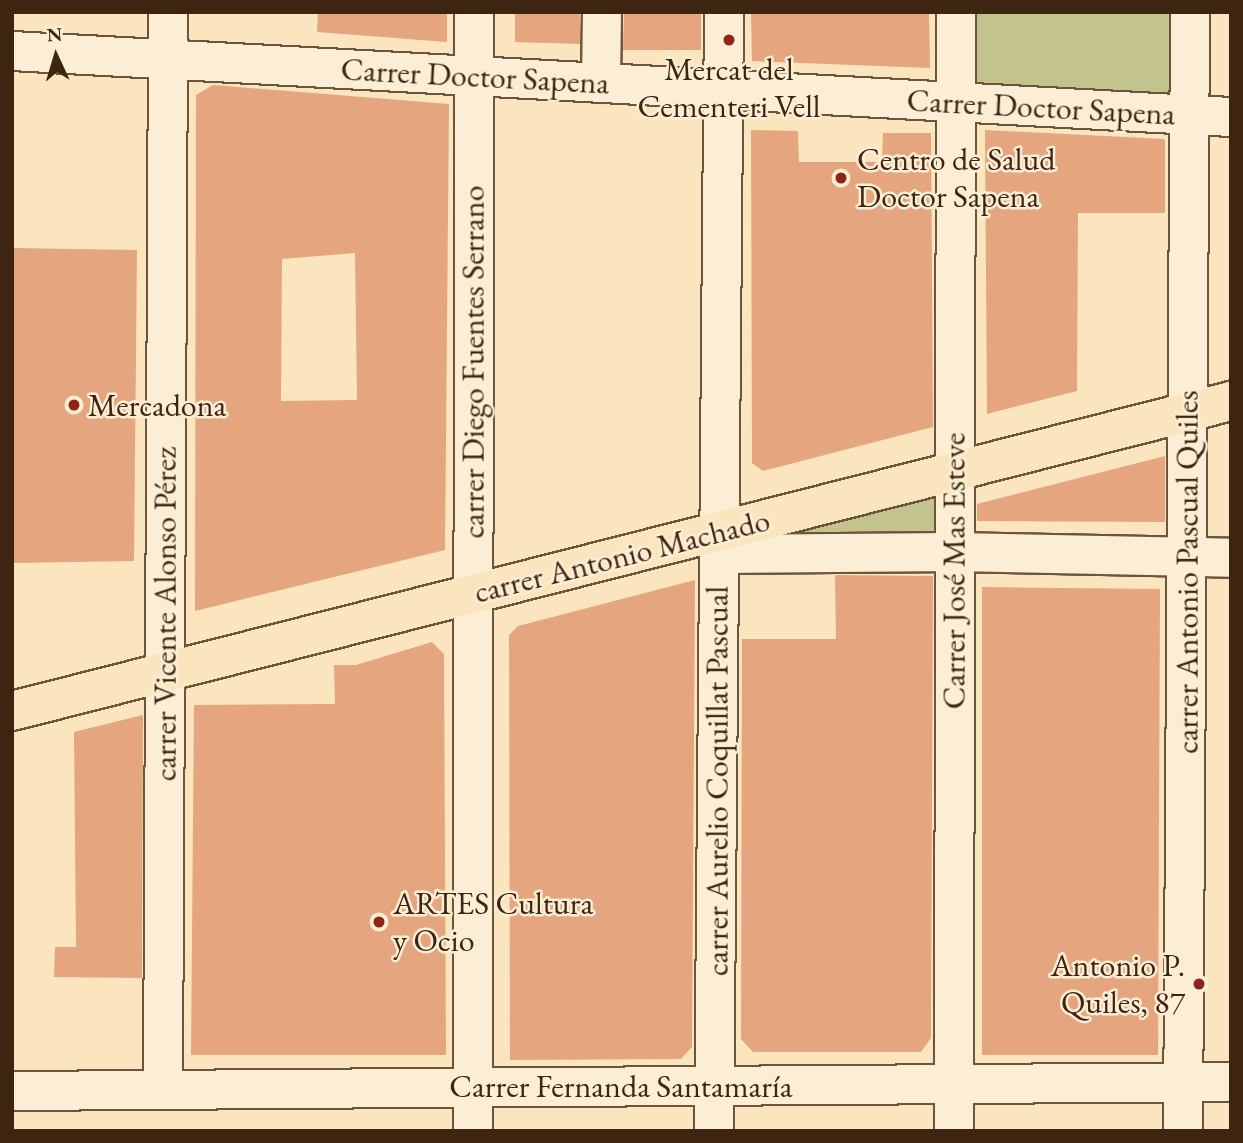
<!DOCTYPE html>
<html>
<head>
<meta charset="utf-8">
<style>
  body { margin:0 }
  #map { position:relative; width:1243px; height:1143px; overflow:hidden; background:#fbe5be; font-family:"EB Garamond",serif }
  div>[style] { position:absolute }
  .green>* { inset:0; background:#c3c38e }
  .building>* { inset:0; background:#e5a57e }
  .roads { filter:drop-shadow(2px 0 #6d553d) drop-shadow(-2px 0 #6d553d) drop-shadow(0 2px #6d553d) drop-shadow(0 -2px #6d553d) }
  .minor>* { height:38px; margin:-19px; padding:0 19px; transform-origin:19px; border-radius:19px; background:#fceed5 }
  .major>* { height:38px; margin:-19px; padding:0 19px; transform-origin:19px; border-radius:19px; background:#fbe5be }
  .dots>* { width:19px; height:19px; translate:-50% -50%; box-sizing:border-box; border:4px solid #fceed5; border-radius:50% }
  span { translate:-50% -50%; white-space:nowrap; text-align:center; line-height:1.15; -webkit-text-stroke:5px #fceed5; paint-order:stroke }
  .poi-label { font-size:32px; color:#3e2512 }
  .left { translate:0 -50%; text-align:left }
  .right { translate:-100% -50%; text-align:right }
  .street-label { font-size:32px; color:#3e2512 }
  .frame { position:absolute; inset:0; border:14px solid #3e2512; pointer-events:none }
  .north { position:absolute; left:21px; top:21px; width:70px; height:70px; -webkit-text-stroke:5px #fceed5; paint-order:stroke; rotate:356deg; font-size:19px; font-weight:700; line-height:28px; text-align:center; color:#3e2512 }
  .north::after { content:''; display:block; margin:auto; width:24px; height:32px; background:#3e2512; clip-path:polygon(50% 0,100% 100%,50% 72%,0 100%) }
</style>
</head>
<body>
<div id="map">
  <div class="green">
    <div style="clip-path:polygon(956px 12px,1190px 12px,1189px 115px,956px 102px)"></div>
    <div style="clip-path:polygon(948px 479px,949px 546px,733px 543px)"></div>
  </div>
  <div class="building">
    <div style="clip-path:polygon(318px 12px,447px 12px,447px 42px,317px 32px)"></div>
    <div style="clip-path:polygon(515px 12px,580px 12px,580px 44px,515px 42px)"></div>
    <div style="clip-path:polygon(624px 12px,701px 12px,701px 50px,623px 50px)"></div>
    <div style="clip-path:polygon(751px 12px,929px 12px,930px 68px,752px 61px)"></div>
    <div style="clip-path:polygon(evenodd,213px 85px,449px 104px,445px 550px,195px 611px,196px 95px,213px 85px,355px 253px,357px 400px,281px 401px,282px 259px,355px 253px)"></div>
    <div style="clip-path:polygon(751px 130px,798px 131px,799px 162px,882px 162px,883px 133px,931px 133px,933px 427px,763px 471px,752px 463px)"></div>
    <div style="clip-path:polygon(985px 130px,1165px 139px,1165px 213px,1078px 213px,1077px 391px,987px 414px)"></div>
    <div style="clip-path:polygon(12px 248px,137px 250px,134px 561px,12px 563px)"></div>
    <div style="clip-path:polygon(1165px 456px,1165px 522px,977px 521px,977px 504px)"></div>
    <div style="clip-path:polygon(835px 575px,933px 576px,931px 1038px,921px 1052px,753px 1052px,741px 1039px,742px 639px,836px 639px)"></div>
    <div style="clip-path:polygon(695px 580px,692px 1047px,681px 1059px,510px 1060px,509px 635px,518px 626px)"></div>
    <div style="clip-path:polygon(982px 587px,1160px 589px,1158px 1055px,982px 1055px)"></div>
    <div style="clip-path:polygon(432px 642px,444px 654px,446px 1055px,191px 1055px,194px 705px,335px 704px,334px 665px,356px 665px)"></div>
    <div style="clip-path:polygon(143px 715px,142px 978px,54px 977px,55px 947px,76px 947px,74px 732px)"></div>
  </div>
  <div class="roads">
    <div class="minor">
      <div style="left:12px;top:51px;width:1221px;rotate:3.1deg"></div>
      <div style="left:601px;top:83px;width:71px;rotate:-89.2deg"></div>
      <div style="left:719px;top:554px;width:236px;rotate:-0.5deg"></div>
      <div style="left:955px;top:552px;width:276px;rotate:1.2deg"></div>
      <div style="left:163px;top:1089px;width:1077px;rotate:-89.73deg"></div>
      <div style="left:12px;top:1091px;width:1219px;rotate:-0.42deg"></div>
      <div style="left:473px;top:1131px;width:1119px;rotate:-89.95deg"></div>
      <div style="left:714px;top:1131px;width:1119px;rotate:-89.49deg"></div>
      <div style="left:954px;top:1131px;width:1119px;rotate:-89.9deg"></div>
      <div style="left:1183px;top:1131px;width:1119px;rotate:-89.64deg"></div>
    </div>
    <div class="major">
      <div style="left:12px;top:711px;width:1258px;rotate:-14.27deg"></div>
    </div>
  </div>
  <div class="dots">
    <div style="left:729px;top:40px;background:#8f2418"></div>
    <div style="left:841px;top:178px;background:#8f2418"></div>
    <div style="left:74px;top:405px;background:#8f2418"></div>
    <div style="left:379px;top:922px;background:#8f2418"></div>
    <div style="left:1199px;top:984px;background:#8f2418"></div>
  </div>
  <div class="poi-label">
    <span style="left:729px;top:88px">Mercat del<br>Cementeri Vell</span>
    <span class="left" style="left:857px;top:178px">Centro de Salud<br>Doctor Sapena</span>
    <span class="left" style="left:88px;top:405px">Mercadona</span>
    <span class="left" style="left:393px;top:922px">ARTES Cultura<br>y Ocio</span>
    <span class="right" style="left:1185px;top:984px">Antonio P.<br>Quiles, 87</span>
  </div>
  <div class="street-label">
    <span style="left:475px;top:76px;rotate:3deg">Carrer Doctor Sapena</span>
    <span style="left:1041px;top:107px;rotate:3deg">Carrer Doctor Sapena</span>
    <span style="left:473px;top:362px;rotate:-90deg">carrer Diego Fuentes Serrano</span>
    <span style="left:622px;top:556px;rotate:-14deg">carrer Antonio Machado</span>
    <span style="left:954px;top:571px;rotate:-90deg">Carrer José Mas Esteve</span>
    <span style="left:1187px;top:572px;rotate:-90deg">carrer Antonio Pascual Quiles</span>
    <span style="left:165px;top:614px;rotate:-90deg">carrer Vicente Alonso Pérez</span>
    <span style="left:717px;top:781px;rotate:-90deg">carrer Aurelio Coquillat Pascual</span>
    <span style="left:621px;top:1086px">Carrer Fernanda Santamaría</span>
  </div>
  <div class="frame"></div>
  <div class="north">N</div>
</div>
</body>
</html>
